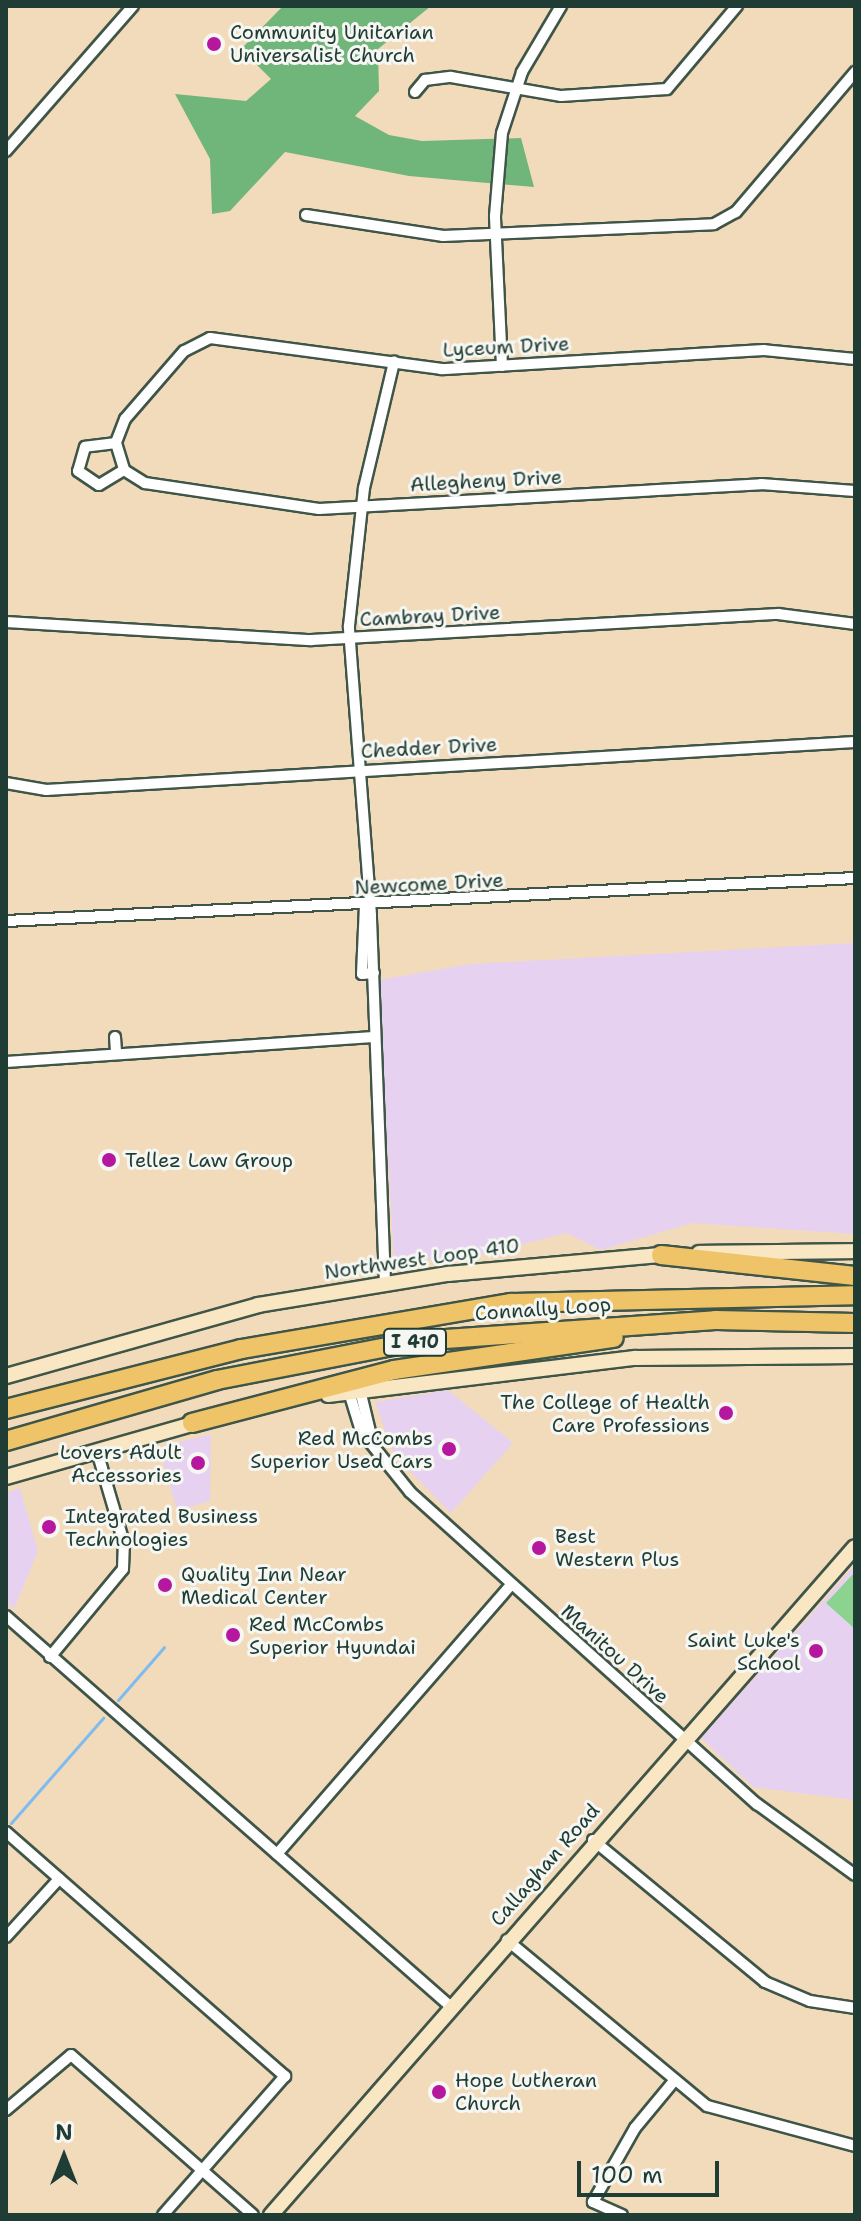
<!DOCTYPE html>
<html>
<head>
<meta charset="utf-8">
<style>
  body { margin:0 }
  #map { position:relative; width:861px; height:2221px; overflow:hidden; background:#f2dbbb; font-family:"Shantell Sans",sans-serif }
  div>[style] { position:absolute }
  .built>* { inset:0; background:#e6d2f0 }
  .green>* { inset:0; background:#8bd38f }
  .forest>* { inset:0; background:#70b57a }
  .stream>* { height:3px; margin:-1.5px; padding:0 1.5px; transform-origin:1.5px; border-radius:1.5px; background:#7dbbf1 }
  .roads { filter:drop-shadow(2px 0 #3f5548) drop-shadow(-2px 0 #3f5548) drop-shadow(0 2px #3f5548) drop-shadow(0 -2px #3f5548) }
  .minor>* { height:10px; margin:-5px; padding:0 5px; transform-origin:5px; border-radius:5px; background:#fff }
  .secondary>* { height:14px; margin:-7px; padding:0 7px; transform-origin:7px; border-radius:7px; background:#f9e7c3 }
  .motorway>* { height:18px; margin:-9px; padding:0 9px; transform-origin:9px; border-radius:9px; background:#efc469 }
  .dots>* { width:22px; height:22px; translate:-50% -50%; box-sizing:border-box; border:4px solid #f6f6f2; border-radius:50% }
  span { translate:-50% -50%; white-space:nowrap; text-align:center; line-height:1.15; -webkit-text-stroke:6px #f6f6f2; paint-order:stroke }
  .shield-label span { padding:2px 6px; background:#f6f6f2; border:2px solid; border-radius:6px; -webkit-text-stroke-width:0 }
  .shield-label { font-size:18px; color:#1f3d34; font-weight:700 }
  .poi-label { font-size:20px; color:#1f3d34 }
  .left { translate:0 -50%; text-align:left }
  .right { translate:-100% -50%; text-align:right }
  .street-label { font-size:20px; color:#1f3d34 }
  .frame { position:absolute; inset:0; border:8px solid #1f3d34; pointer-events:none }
  .north { position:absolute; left:24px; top:2117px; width:80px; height:80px; -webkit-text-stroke:6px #f6f6f2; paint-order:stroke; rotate:0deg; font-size:22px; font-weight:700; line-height:32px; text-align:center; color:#1f3d34 }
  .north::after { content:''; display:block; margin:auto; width:28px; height:36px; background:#1f3d34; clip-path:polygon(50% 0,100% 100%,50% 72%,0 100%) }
  .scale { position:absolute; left:577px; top:2161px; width:142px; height:36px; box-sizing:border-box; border:4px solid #1f3d34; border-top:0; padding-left:10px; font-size:24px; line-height:28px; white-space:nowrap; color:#1f3d34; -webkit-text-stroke:6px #f6f6f2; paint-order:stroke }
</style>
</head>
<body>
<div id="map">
  <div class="built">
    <div style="clip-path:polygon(855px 943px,855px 1234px,692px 1223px,601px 1250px,566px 1233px,479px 1256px,394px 1261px,378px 980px,471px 964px)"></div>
    <div style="clip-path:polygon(448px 1390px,513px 1443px,451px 1513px,394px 1455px,375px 1402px)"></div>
    <div style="clip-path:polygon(211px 1434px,210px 1501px,177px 1511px,159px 1447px)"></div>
    <div style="clip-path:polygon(20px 1488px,38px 1551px,14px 1609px,6px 1601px,6px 1493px)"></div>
    <div style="clip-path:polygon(855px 1565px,855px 1800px,753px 1787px,701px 1738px)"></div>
  </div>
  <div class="green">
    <div style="clip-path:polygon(855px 1572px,855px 1629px,826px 1603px)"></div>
  </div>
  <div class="forest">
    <div style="clip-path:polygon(283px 6px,431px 6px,378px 49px,379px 91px,355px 116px,389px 135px,422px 141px,521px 138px,534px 187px,409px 176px,285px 152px,230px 211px,212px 214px,210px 159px,175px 94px,246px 101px,271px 79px,241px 49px)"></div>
  </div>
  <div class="stream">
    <div style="left:118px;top:1700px;width:70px;rotate:-49deg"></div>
    <div style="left:11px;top:1823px;width:140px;rotate:-48.8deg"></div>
  </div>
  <div class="roads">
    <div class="minor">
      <div style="left:415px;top:92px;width:16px;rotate:-50deg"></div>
      <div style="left:425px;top:80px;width:26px;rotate:-7deg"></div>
      <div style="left:451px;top:77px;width:112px;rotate:9.8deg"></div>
      <div style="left:561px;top:96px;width:106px;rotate:-3.8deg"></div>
      <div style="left:667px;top:89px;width:109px;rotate:-49.9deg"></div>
      <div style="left:6px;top:151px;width:193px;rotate:-48.8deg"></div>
      <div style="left:306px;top:215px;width:139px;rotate:8.7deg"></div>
      <div style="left:443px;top:236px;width:271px;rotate:-2.5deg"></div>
      <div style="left:714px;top:224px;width:25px;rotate:-29deg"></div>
      <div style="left:736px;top:212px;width:184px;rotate:-49.6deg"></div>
      <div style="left:855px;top:359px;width:91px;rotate:-174.4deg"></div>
      <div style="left:764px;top:350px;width:323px;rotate:176.6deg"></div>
      <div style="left:442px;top:369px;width:234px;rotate:-172.4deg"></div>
      <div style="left:210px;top:338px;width:29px;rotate:153deg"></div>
      <div style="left:184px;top:351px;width:90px;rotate:130.9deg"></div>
      <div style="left:125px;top:419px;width:26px;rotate:111deg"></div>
      <div style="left:116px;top:443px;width:28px;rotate:73deg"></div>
      <div style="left:124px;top:470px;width:25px;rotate:32deg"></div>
      <div style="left:145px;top:483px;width:176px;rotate:8.5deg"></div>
      <div style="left:319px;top:509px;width:443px;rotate:-3.2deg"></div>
      <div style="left:761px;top:484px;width:94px;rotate:4.3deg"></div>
      <div style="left:502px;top:366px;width:150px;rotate:-92.7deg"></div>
      <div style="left:495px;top:216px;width:83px;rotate:-85.2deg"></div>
      <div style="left:502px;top:133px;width:64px;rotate:-71.8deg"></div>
      <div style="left:522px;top:72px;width:77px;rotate:-59.4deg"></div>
      <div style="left:116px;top:443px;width:31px;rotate:173deg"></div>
      <div style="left:85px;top:447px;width:25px;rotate:106deg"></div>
      <div style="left:78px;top:471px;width:25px;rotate:34deg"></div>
      <div style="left:99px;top:485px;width:29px;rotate:-31deg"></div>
      <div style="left:6px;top:622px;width:306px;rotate:3.4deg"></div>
      <div style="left:311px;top:640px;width:468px;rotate:-3.2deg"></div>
      <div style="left:778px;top:614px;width:78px;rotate:7.4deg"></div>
      <div style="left:6px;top:783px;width:41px;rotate:9.9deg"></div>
      <div style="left:46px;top:790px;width:810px;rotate:-3.4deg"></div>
      <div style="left:365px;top:905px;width:69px;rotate:92.5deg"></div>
      <div style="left:362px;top:974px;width:12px;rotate:-5deg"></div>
      <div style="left:6px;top:921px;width:850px;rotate:-2.9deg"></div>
      <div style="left:115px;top:1037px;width:14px;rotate:86deg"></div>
      <div style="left:6px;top:1062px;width:368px;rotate:-3.9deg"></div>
      <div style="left:385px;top:1283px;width:368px;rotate:-92.2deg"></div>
      <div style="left:371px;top:915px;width:290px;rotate:-94.4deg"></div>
      <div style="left:349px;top:626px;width:139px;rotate:-83.8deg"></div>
      <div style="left:364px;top:488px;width:130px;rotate:-76.6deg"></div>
      <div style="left:360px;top:1390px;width:51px;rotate:76.5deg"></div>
      <div style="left:349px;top:1392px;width:41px;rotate:72.9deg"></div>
      <div style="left:361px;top:1431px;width:78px;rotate:51.2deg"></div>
      <div style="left:410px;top:1492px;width:467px;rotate:42deg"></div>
      <div style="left:757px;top:1804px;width:121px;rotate:35.9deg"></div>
      <div style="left:6px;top:1616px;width:591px;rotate:41.3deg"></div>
      <div style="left:50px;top:1657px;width:114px;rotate:-50.3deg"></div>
      <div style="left:123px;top:1569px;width:26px;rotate:-88deg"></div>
      <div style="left:124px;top:1543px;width:96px;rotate:-106.4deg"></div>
      <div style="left:6px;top:1832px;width:371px;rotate:41.2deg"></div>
      <div style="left:285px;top:2076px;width:185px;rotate:131.3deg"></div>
      <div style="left:593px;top:1840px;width:223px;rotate:39.5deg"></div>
      <div style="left:765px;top:1982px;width:49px;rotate:22.9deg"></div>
      <div style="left:810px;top:2001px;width:46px;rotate:8.8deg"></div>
      <div style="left:277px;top:1854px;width:357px;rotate:-49deg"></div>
      <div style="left:6px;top:1937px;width:79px;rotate:-47.6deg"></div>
      <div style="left:507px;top:1940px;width:260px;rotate:39.7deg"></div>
      <div style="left:707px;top:2106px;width:153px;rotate:15.1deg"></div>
      <div style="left:6px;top:2110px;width:85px;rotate:-40.2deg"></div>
      <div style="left:71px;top:2055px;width:242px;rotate:41.3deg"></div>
      <div style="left:622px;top:2215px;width:32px;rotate:-156deg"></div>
      <div style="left:593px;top:2202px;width:85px;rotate:-60.4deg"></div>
      <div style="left:635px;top:2128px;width:61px;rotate:-50.3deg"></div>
    </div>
    <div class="secondary">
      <div style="left:699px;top:1253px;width:156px;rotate:-0.7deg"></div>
      <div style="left:6px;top:1376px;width:262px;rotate:-15.7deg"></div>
      <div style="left:258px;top:1305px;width:193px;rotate:-9.3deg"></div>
      <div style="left:448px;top:1274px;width:224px;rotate:-5.1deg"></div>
      <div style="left:328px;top:1395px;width:309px;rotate:-6.9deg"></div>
      <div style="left:635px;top:1358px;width:220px;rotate:-0.5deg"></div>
      <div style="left:6px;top:1477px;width:204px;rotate:-15.9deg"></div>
      <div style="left:271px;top:2215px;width:887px;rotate:-48.84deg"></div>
    </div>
    <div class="motorway">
      <div style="left:661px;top:1255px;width:195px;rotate:6.2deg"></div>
      <div style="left:6px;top:1409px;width:243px;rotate:-14.3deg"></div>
      <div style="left:241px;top:1349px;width:274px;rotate:-9.7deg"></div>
      <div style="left:511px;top:1303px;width:344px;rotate:-1.3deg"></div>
      <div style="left:192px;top:1423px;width:209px;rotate:-14.7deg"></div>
      <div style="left:394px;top:1370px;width:222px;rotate:-8.3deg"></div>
      <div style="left:6px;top:1441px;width:220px;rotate:-16.1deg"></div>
      <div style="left:217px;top:1380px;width:204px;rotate:-11deg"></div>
      <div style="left:417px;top:1341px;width:299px;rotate:-4deg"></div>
      <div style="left:715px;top:1320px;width:140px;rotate:1.2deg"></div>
    </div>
  </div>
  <div class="dots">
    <div style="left:214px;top:44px;background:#b5179e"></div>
    <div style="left:109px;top:1160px;background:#b5179e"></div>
    <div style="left:726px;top:1413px;background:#b5179e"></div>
    <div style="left:449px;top:1449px;background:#b5179e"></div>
    <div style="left:198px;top:1463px;background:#b5179e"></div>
    <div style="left:49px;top:1527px;background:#b5179e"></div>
    <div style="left:539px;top:1548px;background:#b5179e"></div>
    <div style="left:165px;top:1585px;background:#b5179e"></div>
    <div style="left:233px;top:1635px;background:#b5179e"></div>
    <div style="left:816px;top:1651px;background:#b5179e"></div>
    <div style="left:439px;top:2092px;background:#b5179e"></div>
  </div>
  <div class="shield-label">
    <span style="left:415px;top:1342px">I 410</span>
  </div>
  <div class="poi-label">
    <span class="left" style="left:230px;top:44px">Community Unitarian<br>Universalist Church</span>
    <span class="left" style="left:125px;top:1160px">Tellez Law Group</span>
    <span class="right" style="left:710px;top:1414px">The College of Health<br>Care Professions</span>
    <span class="right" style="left:433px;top:1450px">Red McCombs<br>Superior Used Cars</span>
    <span class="right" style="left:182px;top:1464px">Lovers Adult<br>Accessories</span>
    <span class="left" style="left:65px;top:1528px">Integrated Business<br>Technologies</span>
    <span class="left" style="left:555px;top:1548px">Best<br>Western Plus</span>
    <span class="left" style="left:181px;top:1586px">Quality Inn Near<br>Medical Center</span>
    <span class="left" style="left:249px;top:1636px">Red McCombs<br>Superior Hyundai</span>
    <span class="right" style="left:800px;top:1652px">Saint Luke's<br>School</span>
    <span class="left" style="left:455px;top:2092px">Hope Lutheran<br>Church</span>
  </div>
  <div class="street-label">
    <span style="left:506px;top:347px;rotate:-3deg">Lyceum Drive</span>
    <span style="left:486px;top:481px;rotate:-3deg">Allegheny Drive</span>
    <span style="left:430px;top:616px;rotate:-3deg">Cambray Drive</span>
    <span style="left:429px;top:748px;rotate:-3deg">Chedder Drive</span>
    <span style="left:429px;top:884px;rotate:-3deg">Newcome Drive</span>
    <span style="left:422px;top:1259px;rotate:-8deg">Northwest Loop 410</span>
    <span style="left:543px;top:1309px;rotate:-4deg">Connally Loop</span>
    <span style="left:615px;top:1654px;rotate:42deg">Manitou Drive</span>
    <span style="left:545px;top:1865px;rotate:-49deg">Callaghan Road</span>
  </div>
  <div class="frame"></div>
  <div class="north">N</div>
  <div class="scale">100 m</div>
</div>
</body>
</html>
